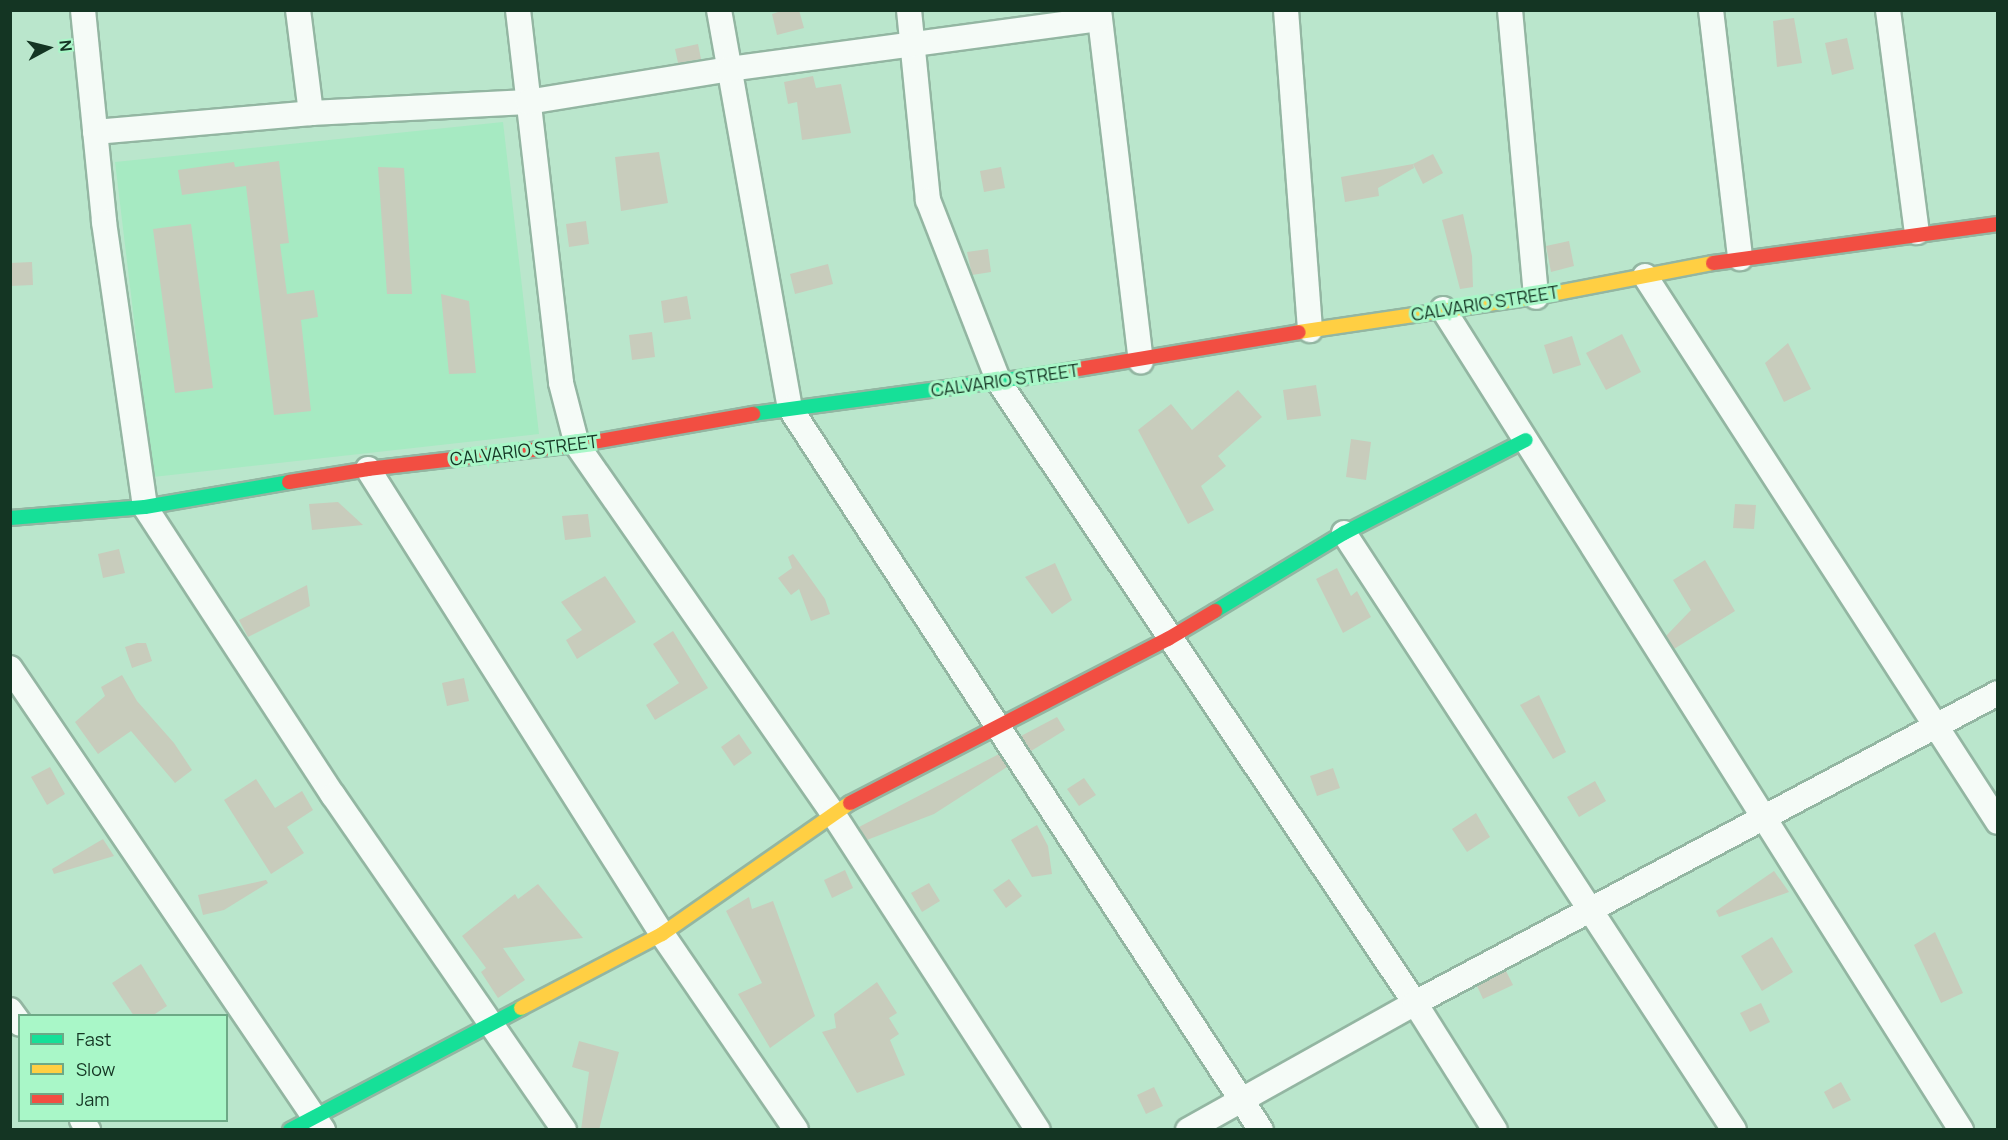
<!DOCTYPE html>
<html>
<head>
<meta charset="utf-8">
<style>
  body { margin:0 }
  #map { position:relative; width:2008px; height:1140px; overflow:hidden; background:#bae6cc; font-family:Manrope,sans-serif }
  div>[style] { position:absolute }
  .built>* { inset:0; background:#a6eac2 }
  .building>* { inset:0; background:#c8ccbc }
  .roads { filter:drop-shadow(2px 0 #93b6a2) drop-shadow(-2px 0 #93b6a2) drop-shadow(0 2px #93b6a2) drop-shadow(0 -2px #93b6a2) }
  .street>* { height:24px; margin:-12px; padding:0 12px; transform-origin:12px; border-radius:12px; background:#f5fbf7 }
  .fast>* { height:14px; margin:-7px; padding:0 7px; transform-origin:7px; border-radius:7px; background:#16e098 }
  .slow>* { height:14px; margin:-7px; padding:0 7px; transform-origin:7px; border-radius:7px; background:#ffcf43 }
  .jam>* { height:14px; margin:-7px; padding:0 7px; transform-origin:7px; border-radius:7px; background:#f24e42 }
  span { translate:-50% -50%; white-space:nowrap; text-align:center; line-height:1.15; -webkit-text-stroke:6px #a9f7c8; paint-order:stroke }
  .street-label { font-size:18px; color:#143523 }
  .frame { position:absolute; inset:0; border:12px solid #143523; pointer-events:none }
  .legend { position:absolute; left:18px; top:1014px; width:210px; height:108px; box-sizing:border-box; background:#a9f7c8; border:2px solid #6da986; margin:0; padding:8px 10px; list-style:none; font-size:18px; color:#143523 }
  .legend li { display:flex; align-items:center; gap:12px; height:30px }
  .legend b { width:30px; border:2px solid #6da986 }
  .north { position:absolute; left:18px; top:18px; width:60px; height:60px; -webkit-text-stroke:4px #a9f7c8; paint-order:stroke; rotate:83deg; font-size:16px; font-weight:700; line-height:24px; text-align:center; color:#143523 }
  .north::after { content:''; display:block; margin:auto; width:21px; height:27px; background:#143523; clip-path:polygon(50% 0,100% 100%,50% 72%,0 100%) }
</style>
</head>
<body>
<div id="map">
  <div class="built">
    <div style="clip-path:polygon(503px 122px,539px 434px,153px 477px,115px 162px)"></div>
  </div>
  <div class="building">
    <div style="clip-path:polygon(784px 10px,799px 10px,804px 28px,777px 35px,772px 14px)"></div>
    <div style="clip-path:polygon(1794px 18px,1802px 63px,1777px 67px,1773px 21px)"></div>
    <div style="clip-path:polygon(1847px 38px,1854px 69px,1832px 75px,1825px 43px)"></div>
    <div style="clip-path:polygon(698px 44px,701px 59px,678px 63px,675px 49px)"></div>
    <div style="clip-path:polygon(813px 76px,816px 88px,841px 84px,851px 133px,802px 140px,797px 102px,788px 104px,784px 82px)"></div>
    <div style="clip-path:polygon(659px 152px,668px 203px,621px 211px,615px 157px)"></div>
    <div style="clip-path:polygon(1433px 154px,1443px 173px,1423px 184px,1413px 164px)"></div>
    <div style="clip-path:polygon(279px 161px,289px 243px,280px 244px,287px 294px,314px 290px,318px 317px,301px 320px,311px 411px,274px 415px,246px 186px,182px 195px,178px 170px,234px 162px,235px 167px)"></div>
    <div style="clip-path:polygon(1413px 164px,1414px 168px,1378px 188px,1379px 196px,1345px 202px,1341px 177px)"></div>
    <div style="clip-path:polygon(378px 167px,404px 168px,412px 294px,387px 294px)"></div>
    <div style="clip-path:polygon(1001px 167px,1005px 188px,984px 192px,980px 171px)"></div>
    <div style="clip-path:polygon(1463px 214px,1472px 256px,1473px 287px,1460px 289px,1442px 220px)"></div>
    <div style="clip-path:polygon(586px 221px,589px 244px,569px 247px,566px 224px)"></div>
    <div style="clip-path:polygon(191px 224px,213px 388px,175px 393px,153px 229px)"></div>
    <div style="clip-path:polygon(1569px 241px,1574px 266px,1551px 272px,1546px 246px)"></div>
    <div style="clip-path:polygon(988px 249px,991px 272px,972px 275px,967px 252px)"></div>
    <div style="clip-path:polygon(32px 262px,33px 285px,10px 286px,10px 263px)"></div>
    <div style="clip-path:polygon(828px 264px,833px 284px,795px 294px,790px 274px)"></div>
    <div style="clip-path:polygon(441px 294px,469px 301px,476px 373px,449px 374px)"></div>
    <div style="clip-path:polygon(687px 296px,691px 319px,664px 323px,661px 301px)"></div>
    <div style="clip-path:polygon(652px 332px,655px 357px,632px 360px,629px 335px)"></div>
    <div style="clip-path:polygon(1622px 334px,1641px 372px,1606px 390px,1586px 353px)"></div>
    <div style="clip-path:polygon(1572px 336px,1581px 365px,1553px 374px,1544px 345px)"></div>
    <div style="clip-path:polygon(1788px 343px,1811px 389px,1784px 402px,1765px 363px)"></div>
    <div style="clip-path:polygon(1316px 385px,1321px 416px,1287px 420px,1283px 390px)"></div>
    <div style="clip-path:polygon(1238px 390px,1262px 417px,1218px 456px,1226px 466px,1201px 486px,1214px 510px,1188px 524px,1138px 430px,1171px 404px,1192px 430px)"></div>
    <div style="clip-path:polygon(1351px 439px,1371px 442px,1366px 480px,1346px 477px)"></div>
    <div style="clip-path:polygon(338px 502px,363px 525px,312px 530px,309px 504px)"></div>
    <div style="clip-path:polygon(1735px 504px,1756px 505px,1754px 529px,1733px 528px)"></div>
    <div style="clip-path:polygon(588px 514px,591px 537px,565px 540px,562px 516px)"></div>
    <div style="clip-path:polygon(119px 549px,125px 573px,103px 578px,98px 554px)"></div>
    <div style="clip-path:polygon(793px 554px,825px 599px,830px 614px,811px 621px,799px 589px,791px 595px,778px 578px,792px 568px,788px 557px)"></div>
    <div style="clip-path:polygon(1705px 560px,1735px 611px,1674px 649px,1666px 636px,1691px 610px,1673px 580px)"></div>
    <div style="clip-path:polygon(1055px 563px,1072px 600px,1052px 614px,1025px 577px)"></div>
    <div style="clip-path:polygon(1337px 568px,1351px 596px,1357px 591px,1371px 617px,1343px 633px,1316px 579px)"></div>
    <div style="clip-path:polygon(605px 576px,636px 622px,577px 659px,566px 640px,582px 630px,561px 602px)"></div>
    <div style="clip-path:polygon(307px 585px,310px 606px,248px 637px,239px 620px)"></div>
    <div style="clip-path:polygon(673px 631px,708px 688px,655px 720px,646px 705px,679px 683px,653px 644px)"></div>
    <div style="clip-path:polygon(137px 643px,146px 643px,152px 661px,132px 668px,125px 647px)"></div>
    <div style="clip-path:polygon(122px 675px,137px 701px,174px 743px,192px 770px,175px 783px,131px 731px,98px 754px,75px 722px,105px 696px,101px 687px)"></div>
    <div style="clip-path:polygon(464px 678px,469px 701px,447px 706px,442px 683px)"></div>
    <div style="clip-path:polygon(1539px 695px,1566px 752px,1553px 759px,1520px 705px)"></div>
    <div style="clip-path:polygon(1057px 717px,1065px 730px,1031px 751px,1021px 736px)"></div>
    <div style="clip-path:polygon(739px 734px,752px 753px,734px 766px,721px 747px)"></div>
    <div style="clip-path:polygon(999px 754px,1007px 767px,934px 814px,867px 840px,859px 827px)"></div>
    <div style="clip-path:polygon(50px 767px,65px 794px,47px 805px,31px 777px)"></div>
    <div style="clip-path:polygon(1333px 768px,1340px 788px,1317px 796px,1310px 776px)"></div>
    <div style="clip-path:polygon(1084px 778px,1096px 795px,1079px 806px,1067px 789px)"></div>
    <div style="clip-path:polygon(256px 779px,275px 808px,302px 791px,313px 810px,287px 827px,304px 853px,271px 874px,224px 800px)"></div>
    <div style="clip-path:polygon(1595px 781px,1606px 801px,1579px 817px,1567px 797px)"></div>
    <div style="clip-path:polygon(1476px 813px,1490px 837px,1467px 852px,1452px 829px)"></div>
    <div style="clip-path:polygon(1037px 825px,1048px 846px,1052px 874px,1032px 877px,1011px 840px)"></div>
    <div style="clip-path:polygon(103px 839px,114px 856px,54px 874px,52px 869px)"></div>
    <div style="clip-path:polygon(845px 870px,853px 888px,832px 898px,824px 880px)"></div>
    <div style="clip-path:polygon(1774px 871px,1789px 892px,1719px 917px,1716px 911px)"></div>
    <div style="clip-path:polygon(1009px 879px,1022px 896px,1006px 908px,993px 890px)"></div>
    <div style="clip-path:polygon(266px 880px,268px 883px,224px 910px,203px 915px,198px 895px)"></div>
    <div style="clip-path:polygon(929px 883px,940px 901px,922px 912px,911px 893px)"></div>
    <div style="clip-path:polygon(538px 884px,583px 938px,503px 948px,525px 980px,498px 998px,481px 972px,486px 968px,462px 936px,515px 894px,518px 899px)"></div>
    <div style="clip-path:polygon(749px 897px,752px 909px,773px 901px,815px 1016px,770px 1048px,738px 994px,762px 983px,726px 911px)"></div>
    <div style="clip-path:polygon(1935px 932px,1963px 993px,1941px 1003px,1914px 945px)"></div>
    <div style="clip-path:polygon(1772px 937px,1793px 972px,1762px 991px,1741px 956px)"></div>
    <div style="clip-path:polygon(141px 964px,167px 1006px,152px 1016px,134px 1016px,112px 983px)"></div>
    <div style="clip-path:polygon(1506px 971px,1513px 985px,1483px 999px,1477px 986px)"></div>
    <div style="clip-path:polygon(877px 982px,897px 1013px,889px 1018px,899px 1034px,890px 1040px,905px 1075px,857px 1093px,822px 1032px,836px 1028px,834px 1014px)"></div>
    <div style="clip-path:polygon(1761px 1003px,1770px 1022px,1750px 1032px,1740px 1013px)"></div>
    <div style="clip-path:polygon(579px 1041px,619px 1052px,599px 1130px,581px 1130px,589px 1072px,572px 1067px)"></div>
    <div style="clip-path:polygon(1841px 1082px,1851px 1100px,1833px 1109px,1824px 1092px)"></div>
    <div style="clip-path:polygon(1154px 1087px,1163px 1106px,1146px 1114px,1137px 1095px)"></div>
  </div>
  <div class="roads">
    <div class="street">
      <div style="left:83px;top:10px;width:213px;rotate:84.3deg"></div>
      <div style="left:104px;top:222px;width:288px;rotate:81.8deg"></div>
      <div style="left:145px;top:507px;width:344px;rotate:56.9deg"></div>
      <div style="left:333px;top:795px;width:407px;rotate:55.4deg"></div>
      <div style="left:298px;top:10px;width:104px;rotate:82.8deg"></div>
      <div style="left:518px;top:10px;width:375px;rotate:83.4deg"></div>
      <div style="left:561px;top:383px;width:64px;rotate:75.5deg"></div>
      <div style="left:577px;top:445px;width:447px;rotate:55.2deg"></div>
      <div style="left:832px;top:812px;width:379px;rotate:57.1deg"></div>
      <div style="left:719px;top:10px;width:404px;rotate:79.9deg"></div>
      <div style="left:790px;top:408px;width:862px;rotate:56.88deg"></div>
      <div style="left:909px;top:10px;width:191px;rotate:84.3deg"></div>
      <div style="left:928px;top:200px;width:195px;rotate:68.7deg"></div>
      <div style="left:999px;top:382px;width:747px;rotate:56.18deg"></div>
      <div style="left:1415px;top:1003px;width:150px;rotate:57.8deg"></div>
      <div style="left:1099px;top:10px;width:354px;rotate:83.2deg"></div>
      <div style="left:1286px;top:10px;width:321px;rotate:85.7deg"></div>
      <div style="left:1510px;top:10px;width:288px;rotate:84.8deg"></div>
      <div style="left:1711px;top:10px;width:250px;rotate:83.3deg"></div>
      <div style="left:1888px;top:10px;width:224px;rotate:82.6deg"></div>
      <div style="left:95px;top:132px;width:217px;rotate:-5deg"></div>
      <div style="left:311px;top:113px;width:217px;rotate:-2.9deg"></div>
      <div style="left:528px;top:102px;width:204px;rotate:-9.3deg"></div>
      <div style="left:729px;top:69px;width:374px;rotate:-7.7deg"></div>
      <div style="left:1645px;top:276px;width:650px;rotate:57.12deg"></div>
      <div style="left:1443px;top:309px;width:971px;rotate:57.75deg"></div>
      <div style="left:368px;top:469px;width:550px;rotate:57.7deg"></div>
      <div style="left:662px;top:934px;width:237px;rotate:55.6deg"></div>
      <div style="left:1344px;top:533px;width:713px;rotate:56.84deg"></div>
      <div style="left:10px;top:668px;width:558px;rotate:55.88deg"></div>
      <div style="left:10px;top:1010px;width:17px;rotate:54deg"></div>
      <div style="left:82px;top:1120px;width:12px;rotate:59deg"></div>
      <div style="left:1188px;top:1130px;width:260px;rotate:-29.2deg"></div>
      <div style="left:1415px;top:1003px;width:660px;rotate:-28deg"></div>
    </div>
    <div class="fast">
      <div style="left:753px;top:414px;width:305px;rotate:-7.7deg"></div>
      <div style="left:10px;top:518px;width:135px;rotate:-4.7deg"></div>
      <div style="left:145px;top:507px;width:146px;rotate:-9.8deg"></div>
      <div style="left:1215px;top:611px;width:151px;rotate:-31.2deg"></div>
      <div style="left:1344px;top:533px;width:204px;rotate:-27.1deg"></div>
      <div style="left:290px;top:1130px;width:261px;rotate:-27.8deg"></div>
    </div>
    <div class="slow">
      <div style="left:1299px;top:332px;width:240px;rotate:-8.4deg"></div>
      <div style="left:1536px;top:297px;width:180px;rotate:-10.9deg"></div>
      <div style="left:521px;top:1008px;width:159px;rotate:-27.7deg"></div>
      <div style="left:662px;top:934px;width:229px;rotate:-34.9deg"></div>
    </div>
    <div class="jam">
      <div style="left:1713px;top:263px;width:288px;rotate:-7.8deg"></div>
      <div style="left:1055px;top:373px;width:247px;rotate:-9.5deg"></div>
      <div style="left:289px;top:482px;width:80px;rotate:-9.3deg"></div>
      <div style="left:368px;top:469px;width:210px;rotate:-6.6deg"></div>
      <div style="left:577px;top:445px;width:179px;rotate:-10deg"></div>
      <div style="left:850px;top:803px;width:358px;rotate:-27.3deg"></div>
      <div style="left:1168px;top:639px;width:55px;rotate:-30.8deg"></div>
    </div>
  </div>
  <div class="street-label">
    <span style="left:1485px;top:303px;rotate:-9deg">CALVARIO STREET</span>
    <span style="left:1005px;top:380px;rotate:-8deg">CALVARIO STREET</span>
    <span style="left:524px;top:450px;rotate:-7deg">CALVARIO STREET</span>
  </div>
  <div class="frame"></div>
  <ul class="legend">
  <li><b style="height:8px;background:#16e098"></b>Fast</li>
  <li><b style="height:8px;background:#ffcf43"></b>Slow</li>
  <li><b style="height:8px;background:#f24e42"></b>Jam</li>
  </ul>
  <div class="north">N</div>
</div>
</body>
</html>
